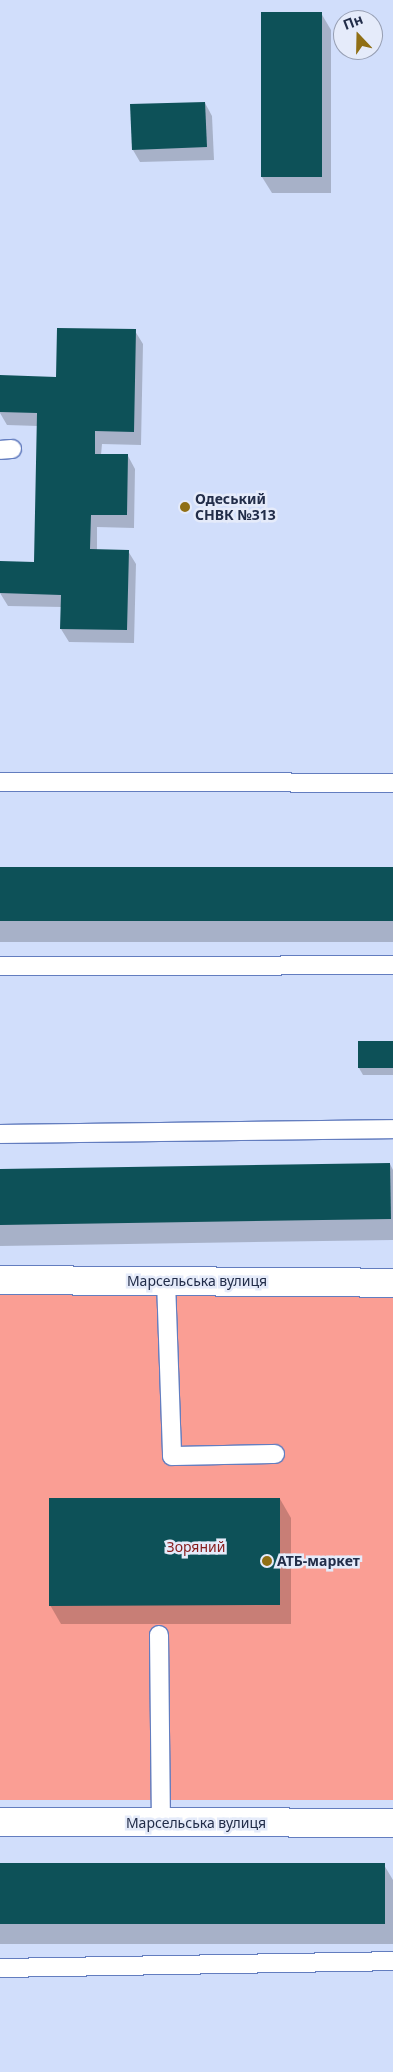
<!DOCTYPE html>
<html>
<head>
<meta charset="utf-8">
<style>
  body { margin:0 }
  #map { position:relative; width:393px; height:2072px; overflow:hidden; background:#d1defb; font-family:"Noto Sans",sans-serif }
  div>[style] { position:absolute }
  .green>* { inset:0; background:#fa9e94 }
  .shadow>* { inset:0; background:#0003 }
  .building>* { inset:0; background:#0d5158 }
  .roads { filter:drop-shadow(1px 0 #637dbf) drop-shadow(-1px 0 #637dbf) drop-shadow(0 1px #637dbf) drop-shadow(0 -1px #637dbf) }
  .service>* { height:18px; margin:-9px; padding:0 9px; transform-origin:9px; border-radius:9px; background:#fff }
  .tertiary>* { height:28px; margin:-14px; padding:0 14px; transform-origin:14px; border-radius:14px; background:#fff }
  .dots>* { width:14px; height:14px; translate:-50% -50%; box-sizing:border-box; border:2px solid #e5ebfa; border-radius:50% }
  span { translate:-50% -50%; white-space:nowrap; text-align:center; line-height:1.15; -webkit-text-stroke:5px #e5ebfa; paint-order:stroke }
  .poi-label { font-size:14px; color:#222d49; font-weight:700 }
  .left { translate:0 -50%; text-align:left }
  .street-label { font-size:14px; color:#222d49 }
  .park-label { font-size:14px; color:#861c1b }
  .north { position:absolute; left:333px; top:10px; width:50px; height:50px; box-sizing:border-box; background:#e5ebfa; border:1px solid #979fb3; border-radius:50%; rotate:339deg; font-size:14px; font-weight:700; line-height:20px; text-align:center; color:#222d49 }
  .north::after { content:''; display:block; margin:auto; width:18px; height:22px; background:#906f15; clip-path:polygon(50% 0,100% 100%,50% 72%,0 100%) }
</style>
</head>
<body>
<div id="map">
  <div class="green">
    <div style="clip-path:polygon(0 1295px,393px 1295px,393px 1800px,0 1800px)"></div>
  </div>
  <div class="shadow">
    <div style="clip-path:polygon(321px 13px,331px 30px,331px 193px,272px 193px,262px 177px)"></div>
    <div style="clip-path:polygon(205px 103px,212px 116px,214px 160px,140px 162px,133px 150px)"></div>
    <div style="clip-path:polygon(135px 331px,143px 344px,141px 445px,102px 444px,101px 455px,128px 456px,135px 469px,134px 528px,97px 527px,97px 551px,128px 551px,136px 564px,134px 643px,69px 642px,61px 629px,62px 607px,8px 606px,0 593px,35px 563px,38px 426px,7px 425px,0 413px,0 376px,57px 378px)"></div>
    <div style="clip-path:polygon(0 868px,393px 868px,393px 942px,0 942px)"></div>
    <div style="clip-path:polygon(393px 1042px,393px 1075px,363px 1075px,359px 1068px)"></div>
    <div style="clip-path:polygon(390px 1164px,393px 1170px,393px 1240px,0 1246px,0 1170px)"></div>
    <div style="clip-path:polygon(280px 1499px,291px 1518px,291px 1624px,61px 1624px,50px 1605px)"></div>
    <div style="clip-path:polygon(0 1865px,384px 1865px,393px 1880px,393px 1944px,0 1944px)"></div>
  </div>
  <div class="building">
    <div style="clip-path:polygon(261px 12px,322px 12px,322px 177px,261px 177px)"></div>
    <div style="clip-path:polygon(205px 102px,207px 147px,132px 150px,130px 104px)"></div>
    <div style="clip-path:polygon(57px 328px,136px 329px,134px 432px,95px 431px,95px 454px,128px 454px,127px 515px,91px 515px,90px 549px,129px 550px,127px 630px,60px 629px,61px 595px,0 593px,0 561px,34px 562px,37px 413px,0 412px,0 375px,56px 377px)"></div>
    <div style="clip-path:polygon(0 867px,393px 867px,393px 921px,0 921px)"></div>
    <div style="clip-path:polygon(358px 1041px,393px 1041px,393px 1068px,358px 1068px)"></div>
    <div style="clip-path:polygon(390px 1163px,391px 1219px,0 1225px,0 1169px)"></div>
    <div style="clip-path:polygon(49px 1498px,280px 1498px,280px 1605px,49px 1606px)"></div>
    <div style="clip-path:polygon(0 1863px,385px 1863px,385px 1924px,0 1924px)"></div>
  </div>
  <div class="roads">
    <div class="service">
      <div style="left:0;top:450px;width:12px;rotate:-5deg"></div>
      <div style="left:0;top:782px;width:393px;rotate:0.1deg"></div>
      <div style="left:0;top:966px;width:393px;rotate:-0.1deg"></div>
      <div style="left:0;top:1134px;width:393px;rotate:-0.7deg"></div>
      <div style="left:166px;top:1281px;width:175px;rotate:88deg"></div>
      <div style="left:172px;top:1456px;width:103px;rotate:-1.1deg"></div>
      <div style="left:159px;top:1635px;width:189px;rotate:89.4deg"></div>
      <div style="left:0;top:1968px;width:393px;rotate:-1deg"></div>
    </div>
    <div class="tertiary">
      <div style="left:0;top:1280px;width:393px;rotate:0.4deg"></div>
      <div style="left:0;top:1822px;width:393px;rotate:0.1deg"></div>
    </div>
  </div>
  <div class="dots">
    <div style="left:185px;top:507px;background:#906f15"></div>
    <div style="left:267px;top:1561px;background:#906f15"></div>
  </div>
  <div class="poi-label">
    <span class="left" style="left:195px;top:507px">Одеський<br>СНВК №313</span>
    <span class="left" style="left:277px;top:1561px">АТБ-маркет</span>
  </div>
  <div class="street-label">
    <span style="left:197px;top:1281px">Марсельська вулиця</span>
    <span style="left:196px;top:1823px">Марсельська вулиця</span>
  </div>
  <div class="park-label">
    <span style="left:196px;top:1547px">Зоряний</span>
  </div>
  <div class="north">Пн</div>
</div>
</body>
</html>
